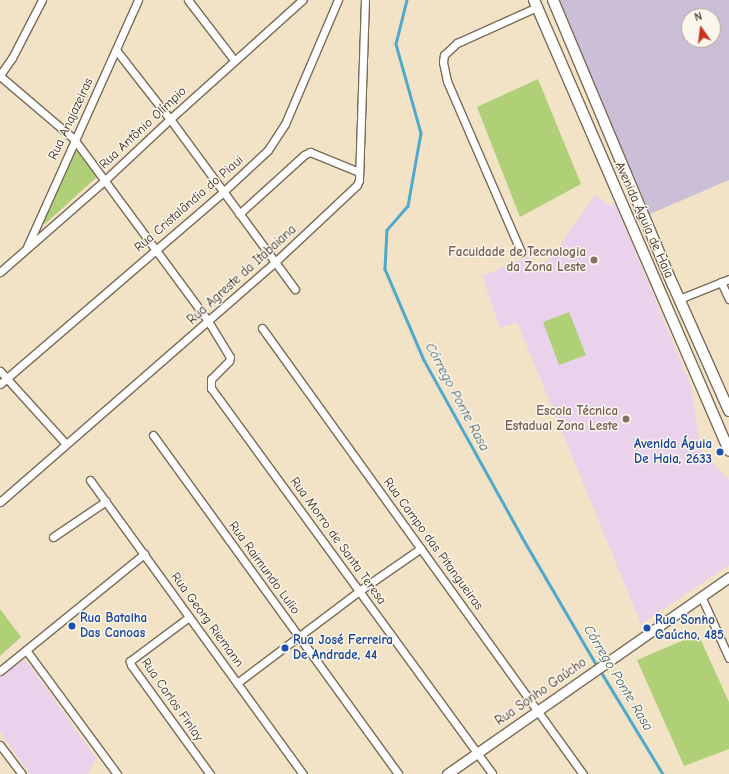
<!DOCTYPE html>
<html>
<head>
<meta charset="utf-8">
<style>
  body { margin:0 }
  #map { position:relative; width:729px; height:774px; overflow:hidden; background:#f2e3c6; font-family:"Comic Neue",sans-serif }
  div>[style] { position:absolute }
  .built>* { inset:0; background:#ead1ec }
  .industrial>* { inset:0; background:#cabfd6 }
  .green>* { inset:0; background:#b0d077 }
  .stream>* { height:2.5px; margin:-1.25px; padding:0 1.25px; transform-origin:1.25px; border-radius:1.25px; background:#4fa9cd }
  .roads { filter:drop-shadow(1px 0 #7b6b59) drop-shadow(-1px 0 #7b6b59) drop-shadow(0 1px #7b6b59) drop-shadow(0 -1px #7b6b59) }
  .minor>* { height:7px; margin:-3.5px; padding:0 3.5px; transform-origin:3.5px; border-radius:3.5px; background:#fff }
  .tertiary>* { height:9px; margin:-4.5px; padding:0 4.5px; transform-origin:4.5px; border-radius:4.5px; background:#fff }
  .secondary>* { height:10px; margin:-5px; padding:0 5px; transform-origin:5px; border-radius:5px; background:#fff }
  .dots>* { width:11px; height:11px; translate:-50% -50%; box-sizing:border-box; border:2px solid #fbf7ec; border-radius:50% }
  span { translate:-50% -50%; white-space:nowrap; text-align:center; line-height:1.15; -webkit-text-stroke:3px #fbf7ec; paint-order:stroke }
  .street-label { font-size:13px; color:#3b2a1e }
  .education-label { font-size:13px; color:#785e54; font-weight:700 }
  .right { translate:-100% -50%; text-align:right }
  .transit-label { font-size:13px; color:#164399; font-weight:700 }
  .left { translate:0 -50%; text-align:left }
  .water-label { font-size:14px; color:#435d64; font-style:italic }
  .north { position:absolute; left:681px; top:8px; width:40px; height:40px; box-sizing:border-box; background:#fbf7ec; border:1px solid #aea59a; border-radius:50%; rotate:346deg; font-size:11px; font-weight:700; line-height:16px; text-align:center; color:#3b2a1e }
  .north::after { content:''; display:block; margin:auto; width:14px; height:18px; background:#c8321e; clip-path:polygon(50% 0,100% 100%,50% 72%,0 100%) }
</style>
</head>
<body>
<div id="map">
  <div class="built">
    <div style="clip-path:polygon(595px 195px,610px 206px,615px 203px,691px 386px,701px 451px,729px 480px,729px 565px,641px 624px,517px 322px,500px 328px,482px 276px,529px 256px,535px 266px,539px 266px,551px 258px)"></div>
    <div style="clip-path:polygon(24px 661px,28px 663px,96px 758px,88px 774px,30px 774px,0 732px,0 678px,20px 662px)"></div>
  </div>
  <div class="industrial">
    <div style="clip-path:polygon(evenodd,558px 0,729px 0,729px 180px,650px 214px,558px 0,689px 16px,713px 16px,713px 40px,689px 40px,689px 16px)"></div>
  </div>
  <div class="green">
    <div style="clip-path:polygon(538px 79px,581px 184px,520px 217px,477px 107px)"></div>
    <div style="clip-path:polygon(71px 138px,99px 175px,45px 224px,39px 219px)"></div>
    <div style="clip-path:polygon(569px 312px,586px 355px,559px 365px,543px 322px)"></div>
    <div style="clip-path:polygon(0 609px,21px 637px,0 656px)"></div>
    <div style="clip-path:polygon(698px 634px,729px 702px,729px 749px,684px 766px,637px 660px)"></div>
  </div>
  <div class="stream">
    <div style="left:407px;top:0;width:45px;rotate:104deg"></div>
    <div style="left:396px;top:44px;width:92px;rotate:74.3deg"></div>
    <div style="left:421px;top:133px;width:74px;rotate:100.1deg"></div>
    <div style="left:408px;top:206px;width:32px;rotate:131deg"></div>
    <div style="left:387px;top:230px;width:39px;rotate:93deg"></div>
    <div style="left:385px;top:269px;width:99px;rotate:66.8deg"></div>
    <div style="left:424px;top:360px;width:202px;rotate:61deg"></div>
    <div style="left:522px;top:537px;width:149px;rotate:59.8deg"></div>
    <div style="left:600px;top:670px;width:122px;rotate:58.8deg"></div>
  </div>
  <div class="roads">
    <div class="minor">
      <div style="left:188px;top:0;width:76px;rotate:52.5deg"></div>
      <div style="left:116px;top:50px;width:88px;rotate:52deg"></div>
      <div style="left:170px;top:119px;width:211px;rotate:53.7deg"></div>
      <div style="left:0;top:75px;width:21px;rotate:-55deg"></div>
      <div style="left:12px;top:58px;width:65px;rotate:-62.7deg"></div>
      <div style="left:0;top:76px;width:97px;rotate:40.4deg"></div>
      <div style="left:74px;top:139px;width:226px;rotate:53.6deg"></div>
      <div style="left:208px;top:321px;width:42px;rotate:58.6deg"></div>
      <div style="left:230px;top:357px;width:4px;rotate:104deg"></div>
      <div style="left:229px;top:361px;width:25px;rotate:135deg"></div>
      <div style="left:211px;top:379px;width:9px;rotate:90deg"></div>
      <div style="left:211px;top:388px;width:477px;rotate:53.9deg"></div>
      <div style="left:239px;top:214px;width:88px;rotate:-42.2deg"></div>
      <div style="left:304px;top:155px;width:7px;rotate:-27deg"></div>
      <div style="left:310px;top:152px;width:53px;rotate:22.2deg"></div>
      <div style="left:27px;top:247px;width:271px;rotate:-65.8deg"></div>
      <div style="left:521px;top:252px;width:186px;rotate:-113.4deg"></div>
      <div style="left:447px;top:81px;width:19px;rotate:-102deg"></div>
      <div style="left:443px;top:62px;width:7px;rotate:-82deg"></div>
      <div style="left:444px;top:55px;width:18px;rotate:-43deg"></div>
      <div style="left:457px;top:43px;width:88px;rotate:-24.2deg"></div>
      <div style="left:0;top:272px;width:140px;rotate:-41.2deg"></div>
      <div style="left:105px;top:180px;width:89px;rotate:-43.2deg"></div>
      <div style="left:170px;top:119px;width:178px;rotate:-42deg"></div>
      <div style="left:721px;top:282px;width:19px;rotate:65deg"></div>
      <div style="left:679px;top:299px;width:54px;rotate:-21.8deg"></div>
      <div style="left:262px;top:328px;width:550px;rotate:54.26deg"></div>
      <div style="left:0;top:371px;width:98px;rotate:47.9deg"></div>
      <div style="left:0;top:384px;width:296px;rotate:-40.7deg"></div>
      <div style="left:224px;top:191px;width:60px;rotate:-43deg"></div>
      <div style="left:268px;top:150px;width:31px;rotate:-57deg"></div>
      <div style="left:285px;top:124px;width:135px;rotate:-66.9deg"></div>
      <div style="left:153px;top:435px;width:418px;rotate:54.1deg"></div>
      <div style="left:90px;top:480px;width:363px;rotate:54.1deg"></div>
      <div style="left:0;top:502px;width:365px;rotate:-41.1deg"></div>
      <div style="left:275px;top:262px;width:112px;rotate:-43.2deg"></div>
      <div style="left:357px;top:185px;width:5px;rotate:-68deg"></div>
      <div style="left:359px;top:180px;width:180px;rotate:-88.1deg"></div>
      <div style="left:53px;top:537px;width:64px;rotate:-34.2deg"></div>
      <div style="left:701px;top:596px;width:68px;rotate:65.7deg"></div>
      <div style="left:189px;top:617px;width:74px;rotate:143.3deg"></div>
      <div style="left:130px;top:661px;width:4px;rotate:76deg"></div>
      <div style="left:131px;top:665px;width:135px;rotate:54.1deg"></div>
      <div style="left:26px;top:650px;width:154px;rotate:53.7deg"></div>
      <div style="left:0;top:671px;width:186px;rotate:-39.1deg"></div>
      <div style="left:237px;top:683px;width:153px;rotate:-37deg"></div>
      <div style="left:359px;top:591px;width:75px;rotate:-34.7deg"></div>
      <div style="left:0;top:745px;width:36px;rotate:53deg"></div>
    </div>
    <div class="tertiary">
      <div style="left:447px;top:774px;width:344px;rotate:-34.9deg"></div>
    </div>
    <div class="secondary">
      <div style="left:534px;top:0;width:491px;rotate:66.6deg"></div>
      <div style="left:553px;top:0;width:309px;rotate:67.2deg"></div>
      <div style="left:673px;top:285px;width:138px;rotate:66deg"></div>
    </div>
  </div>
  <div class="dots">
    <div style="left:594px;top:260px;background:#8d6e63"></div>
    <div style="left:626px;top:419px;background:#8d6e63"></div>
    <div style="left:720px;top:452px;background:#1a4fb4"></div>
    <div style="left:72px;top:626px;background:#1a4fb4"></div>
    <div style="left:647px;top:628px;background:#1a4fb4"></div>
    <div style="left:285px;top:648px;background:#1a4fb4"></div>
  </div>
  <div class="street-label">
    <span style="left:71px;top:119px;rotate:-65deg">Rua Anajazeiras</span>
    <span style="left:143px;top:128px;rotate:-43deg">Rua Antônio Olímpio</span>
    <span style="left:189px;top:204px;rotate:-41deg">Rua Cristalândia do Piaui</span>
    <span style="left:644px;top:220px;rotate:66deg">Avenida Águia de Haia</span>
    <span style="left:242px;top:275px;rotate:-42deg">Rua Agreste da Itabaiana</span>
    <span style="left:338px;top:541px;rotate:54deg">Rua Morro de Santa Teresa</span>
    <span style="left:433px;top:544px;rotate:54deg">Rua Campo das Pitangueiras</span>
    <span style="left:264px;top:568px;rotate:54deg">Rua Raimundo Lulio</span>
    <span style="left:207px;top:620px;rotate:54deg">Rua Georg Riemann</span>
    <span style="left:541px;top:692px;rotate:-35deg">Rua Sonho Gaúcho</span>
    <span style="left:172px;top:700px;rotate:55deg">Rua Carlos Finlay</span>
  </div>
  <div class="education-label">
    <span class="right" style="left:586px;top:260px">Faculdade de Tecnologia<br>da Zona Leste</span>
    <span class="right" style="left:618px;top:419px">Escola Técnica<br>Estadual Zona Leste</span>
  </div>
  <div class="transit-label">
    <span class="right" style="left:712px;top:452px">Avenida Águia<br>De Haia, 2633</span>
    <span class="left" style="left:80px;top:626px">Rua Batalha<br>Das Canoas</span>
    <span class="left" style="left:655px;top:628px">Rua Sonho<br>Gaúcho, 485</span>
    <span class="left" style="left:293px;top:648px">Rua José Ferreira<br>De Andrade, 44</span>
  </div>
  <div class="water-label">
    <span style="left:457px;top:397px;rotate:62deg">Córrego Ponte Rasa</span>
    <span style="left:618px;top:678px;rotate:59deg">Córrego Ponte Rasa</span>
  </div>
  <div class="north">N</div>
</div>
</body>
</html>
